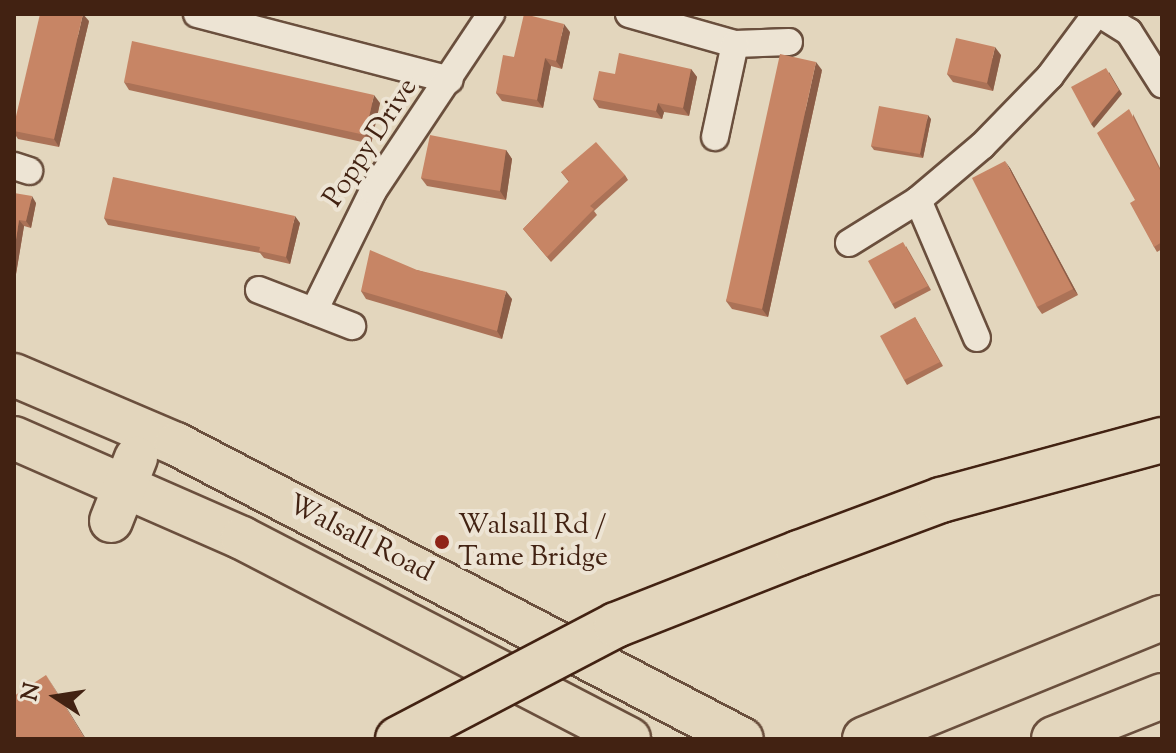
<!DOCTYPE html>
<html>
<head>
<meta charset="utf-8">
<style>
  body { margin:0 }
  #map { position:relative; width:1176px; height:753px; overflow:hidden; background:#e3d6bd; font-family:"Sorts Mill Goudy",serif }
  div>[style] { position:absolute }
  .roads { filter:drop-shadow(2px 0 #6a4f3d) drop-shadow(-2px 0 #6a4f3d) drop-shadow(0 2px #6a4f3d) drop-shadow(0 -2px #6a4f3d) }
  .minor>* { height:26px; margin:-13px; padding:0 13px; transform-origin:13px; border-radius:13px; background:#ede4d4 }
  .primary>* { height:42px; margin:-21px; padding:0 21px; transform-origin:21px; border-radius:21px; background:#e3d6bd }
  .motorway>* { height:44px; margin:-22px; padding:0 22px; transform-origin:22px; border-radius:22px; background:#e3d6bd }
  .bridges { filter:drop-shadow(2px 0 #422212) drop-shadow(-2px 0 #422212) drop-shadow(0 2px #422212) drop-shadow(0 -2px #422212) }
  .motorway-bridge>* { height:44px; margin:-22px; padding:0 22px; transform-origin:22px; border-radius:22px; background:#e3d6bd }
  .wall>* { inset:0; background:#ab7257 }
  .shaded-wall>* { inset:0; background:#8b5d47 }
  .building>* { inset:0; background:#c78565 }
  .dots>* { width:22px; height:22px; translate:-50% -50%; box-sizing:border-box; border:4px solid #ede4d4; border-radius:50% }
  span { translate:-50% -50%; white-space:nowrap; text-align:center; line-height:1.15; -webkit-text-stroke:8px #ede4d4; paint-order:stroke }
  .street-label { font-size:28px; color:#422212 }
  .poi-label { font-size:28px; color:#422212 }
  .left { translate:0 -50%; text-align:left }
  .frame { position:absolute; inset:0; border:16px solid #422212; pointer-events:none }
  .north { position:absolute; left:16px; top:657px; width:80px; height:80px; -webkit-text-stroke:6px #ede4d4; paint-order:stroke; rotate:282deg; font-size:22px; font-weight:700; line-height:32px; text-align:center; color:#422212 }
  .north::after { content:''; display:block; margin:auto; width:28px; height:36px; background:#422212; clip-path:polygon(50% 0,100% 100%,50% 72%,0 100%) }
</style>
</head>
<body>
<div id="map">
  <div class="roads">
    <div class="minor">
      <div style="left:197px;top:14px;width:261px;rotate:14.6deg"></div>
      <div style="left:629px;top:14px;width:110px;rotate:15.8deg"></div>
      <div style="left:735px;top:44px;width:54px;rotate:-2.1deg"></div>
      <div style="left:1100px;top:14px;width:34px;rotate:32deg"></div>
      <div style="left:1129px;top:32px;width:62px;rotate:57.6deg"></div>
      <div style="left:715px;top:137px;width:95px;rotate:-77.9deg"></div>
      <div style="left:14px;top:166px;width:16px;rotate:18deg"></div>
      <div style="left:918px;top:200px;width:150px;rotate:66.9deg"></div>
      <div style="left:849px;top:243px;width:81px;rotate:-31.9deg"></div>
      <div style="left:918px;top:200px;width:84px;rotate:-40.2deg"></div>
      <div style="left:982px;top:146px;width:98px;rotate:-45.8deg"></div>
      <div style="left:1050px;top:76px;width:77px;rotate:-53.4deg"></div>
      <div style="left:259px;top:290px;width:100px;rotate:21.2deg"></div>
      <div style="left:314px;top:311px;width:134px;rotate:-63.8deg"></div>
      <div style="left:373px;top:191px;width:213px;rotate:-56.3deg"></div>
    </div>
    <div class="primary">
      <div style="left:14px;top:375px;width:176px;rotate:23.1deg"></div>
      <div style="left:176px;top:444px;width:638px;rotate:27.53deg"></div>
      <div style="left:14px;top:438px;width:249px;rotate:23.7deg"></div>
      <div style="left:242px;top:538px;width:436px;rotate:27.4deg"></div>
      <div style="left:111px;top:521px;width:68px;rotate:-68.4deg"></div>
    </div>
    <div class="motorway">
      <div style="left:865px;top:739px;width:321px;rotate:-22.2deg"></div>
      <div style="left:1054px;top:739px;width:116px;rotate:-21.7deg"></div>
    </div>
  </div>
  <div class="bridges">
    <div class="motorway-bridge">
      <div style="left:398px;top:739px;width:246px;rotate:-27.6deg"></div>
      <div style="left:616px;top:625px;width:197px;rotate:-21.5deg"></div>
      <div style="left:799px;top:553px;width:152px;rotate:-20.5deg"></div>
      <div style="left:941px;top:500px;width:229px;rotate:-15.2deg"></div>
    </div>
  </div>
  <div class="wall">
    <div style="clip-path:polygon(89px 21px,59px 147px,18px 139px,14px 133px,14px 125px)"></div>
    <div style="clip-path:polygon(570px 32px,562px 69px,551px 66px,543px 108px,502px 101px,496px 93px,514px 57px)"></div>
    <div style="clip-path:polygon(1001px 55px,993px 91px,953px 82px,947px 74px)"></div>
    <div style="clip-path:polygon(691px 69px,697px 77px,689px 116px,664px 112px,662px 119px,599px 108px,593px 99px,615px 74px)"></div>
    <div style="clip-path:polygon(822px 70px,768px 317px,732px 309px,726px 301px)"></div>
    <div style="clip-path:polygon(124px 82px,380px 103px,371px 144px,129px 90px)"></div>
    <div style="clip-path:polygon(1133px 114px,1162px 172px,1162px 249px,1157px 252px,1154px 247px,1135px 200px)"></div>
    <div style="clip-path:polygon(931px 119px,923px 158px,874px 150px,871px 146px)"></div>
    <div style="clip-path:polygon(506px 150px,512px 159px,506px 200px,427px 186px,421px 178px)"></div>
    <div style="clip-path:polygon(1010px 168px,1078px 295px,1042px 314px,1037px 307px)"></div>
    <div style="clip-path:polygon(561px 172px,625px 175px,628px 180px,594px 211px,597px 215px,551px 262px,523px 229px,569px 182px)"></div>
    <div style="clip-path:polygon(14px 193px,36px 203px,31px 228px,24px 226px,14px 286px)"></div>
    <div style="clip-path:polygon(104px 218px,300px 223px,290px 264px,264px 258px,260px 253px,108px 225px)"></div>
    <div style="clip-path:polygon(906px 246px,931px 290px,895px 309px,892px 304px)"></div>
    <div style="clip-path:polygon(417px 270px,512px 299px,502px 339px,366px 299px,361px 291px)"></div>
    <div style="clip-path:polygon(915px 317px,943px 366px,907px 385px,904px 380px)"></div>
  </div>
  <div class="shaded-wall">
    <div style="clip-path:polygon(83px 14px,89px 21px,59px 147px,54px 139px)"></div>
    <div style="clip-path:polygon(564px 24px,570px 32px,562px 69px,556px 61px)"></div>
    <div style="clip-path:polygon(995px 47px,1001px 55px,993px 91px,987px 83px)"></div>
    <div style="clip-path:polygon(545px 58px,551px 66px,543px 108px,537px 100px)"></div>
    <div style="clip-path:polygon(816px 62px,822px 70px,768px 317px,762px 309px)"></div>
    <div style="clip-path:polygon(691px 69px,697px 77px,689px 116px,683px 108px)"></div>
    <div style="clip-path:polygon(1109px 72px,1122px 94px,1094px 128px,1091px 124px)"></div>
    <div style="clip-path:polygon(374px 95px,380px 103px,371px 144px,365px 135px)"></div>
    <div style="clip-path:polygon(658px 103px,664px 112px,662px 119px,656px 111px)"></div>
    <div style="clip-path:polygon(928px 115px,931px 119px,923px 158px,920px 154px)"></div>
    <div style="clip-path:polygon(506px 150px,512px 159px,506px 200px,500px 191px)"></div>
    <div style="clip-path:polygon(1005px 161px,1010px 168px,1078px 295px,1073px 289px)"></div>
    <div style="clip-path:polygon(32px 196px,36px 203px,31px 228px,26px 221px)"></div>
    <div style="clip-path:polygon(295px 216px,300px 223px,290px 264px,286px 257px)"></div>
    <div style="clip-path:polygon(19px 220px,24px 226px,14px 286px,14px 253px)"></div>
    <div style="clip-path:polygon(506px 291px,512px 299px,502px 339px,497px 331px)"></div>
    <div style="clip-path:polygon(46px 675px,55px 689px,86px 739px,85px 739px)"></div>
  </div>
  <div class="building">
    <div style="clip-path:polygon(40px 14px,83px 14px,54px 139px,14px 131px,14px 125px)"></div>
    <div style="clip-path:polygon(524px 14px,564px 24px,556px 61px,545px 58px,537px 100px,496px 93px,503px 55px,514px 57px)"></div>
    <div style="clip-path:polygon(956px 38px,995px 47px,987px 83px,947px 74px)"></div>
    <div style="clip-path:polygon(132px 41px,374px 95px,365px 135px,124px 82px)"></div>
    <div style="clip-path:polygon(619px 53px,691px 69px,683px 108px,658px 103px,656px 111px,593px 99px,599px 71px,615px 74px)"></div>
    <div style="clip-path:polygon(780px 54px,816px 62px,762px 309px,726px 301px)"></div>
    <div style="clip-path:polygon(1106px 68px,1119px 90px,1091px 124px,1071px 87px)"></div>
    <div style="clip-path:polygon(879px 106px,928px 115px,920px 154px,871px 146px)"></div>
    <div style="clip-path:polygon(1129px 109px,1162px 174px,1162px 242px,1154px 247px,1130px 203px,1135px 200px,1097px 133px)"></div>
    <div style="clip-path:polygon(430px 135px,506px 150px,500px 191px,421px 178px)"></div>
    <div style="clip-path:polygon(596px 142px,625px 175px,590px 206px,594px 209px,547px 257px,523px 229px,569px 181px,561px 172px)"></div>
    <div style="clip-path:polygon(1005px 161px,1073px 289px,1037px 307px,972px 178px)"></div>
    <div style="clip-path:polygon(113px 177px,295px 216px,286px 257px,259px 251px,260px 247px,104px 218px)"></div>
    <div style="clip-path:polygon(14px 193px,32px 196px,26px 221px,19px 220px,14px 253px)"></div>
    <div style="clip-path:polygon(903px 242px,928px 286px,892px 304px,868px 261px)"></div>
    <div style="clip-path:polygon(370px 250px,417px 270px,506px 291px,497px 331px,361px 291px)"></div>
    <div style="clip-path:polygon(915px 317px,940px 362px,904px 380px,880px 336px)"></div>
    <div style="clip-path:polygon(46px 675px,85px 739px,14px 739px,14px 696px)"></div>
  </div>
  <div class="dots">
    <div style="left:442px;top:542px;background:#8f2418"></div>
  </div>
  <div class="street-label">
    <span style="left:371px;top:143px;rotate:-57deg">Poppy Drive</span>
    <span style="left:360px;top:539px;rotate:27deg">Walsall Road</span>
  </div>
  <div class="poi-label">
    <span class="left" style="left:458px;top:542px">Walsall Rd /<br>Tame Bridge</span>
  </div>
  <div class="frame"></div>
  <div class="north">N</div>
</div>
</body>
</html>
